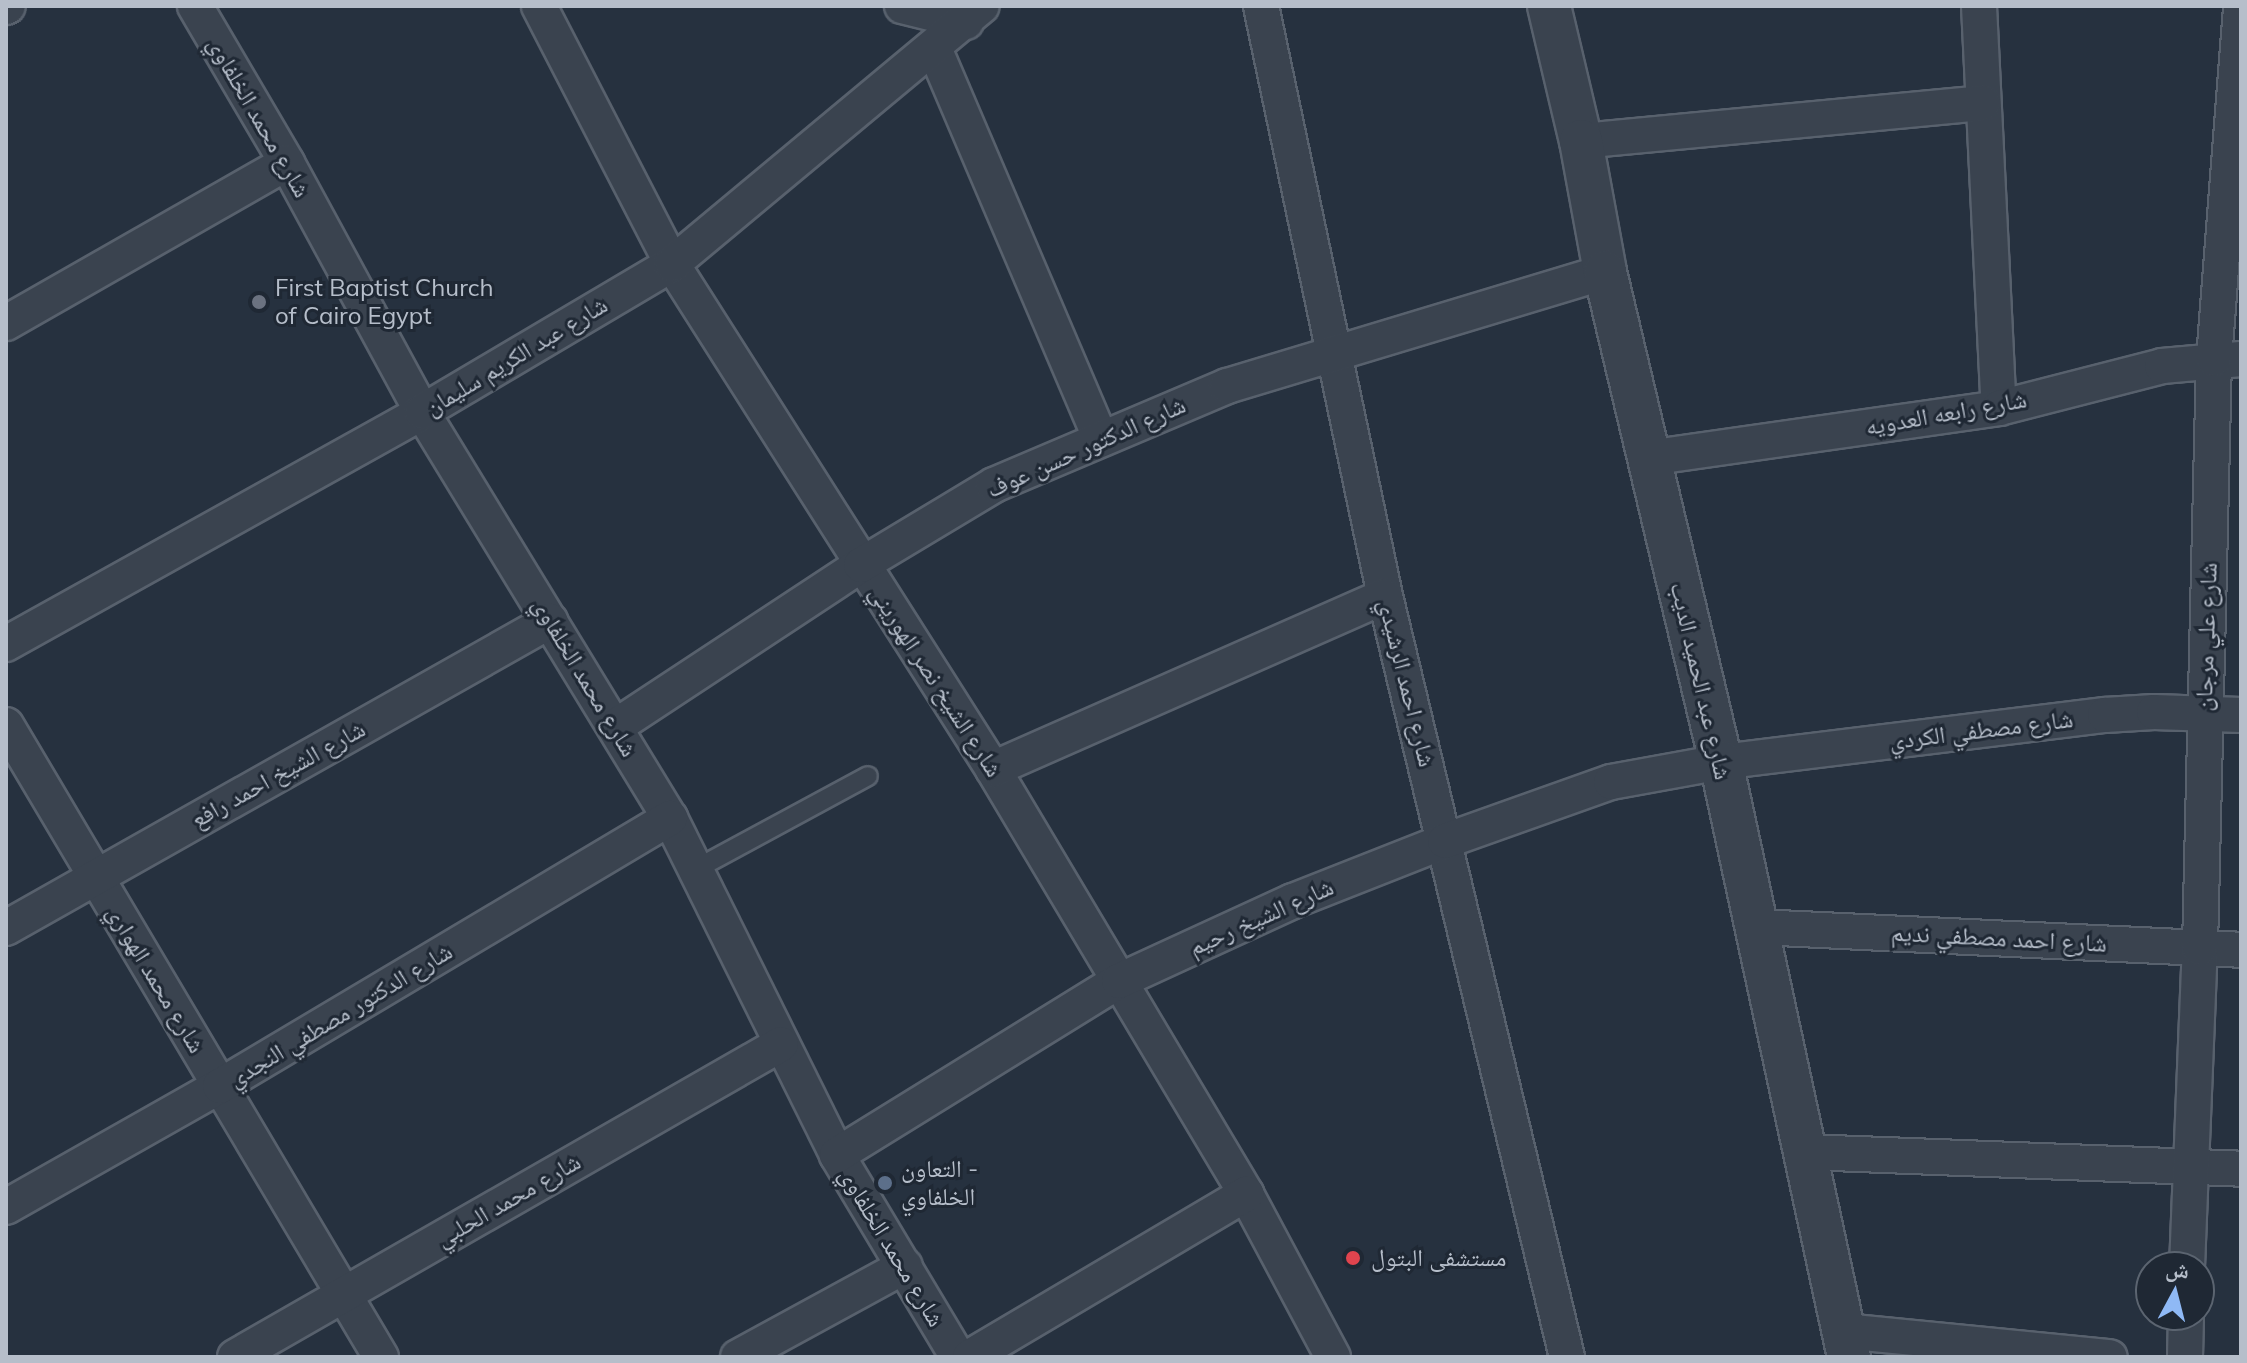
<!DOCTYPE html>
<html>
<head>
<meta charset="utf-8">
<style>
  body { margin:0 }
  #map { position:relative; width:2247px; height:1363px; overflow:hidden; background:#26313f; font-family:Mulish,"Noto Naskh Arabic",sans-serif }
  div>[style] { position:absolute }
  .roads { filter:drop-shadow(2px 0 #58616d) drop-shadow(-2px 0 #58616d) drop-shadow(0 2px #58616d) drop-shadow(0 -2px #58616d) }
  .service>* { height:18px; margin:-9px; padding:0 9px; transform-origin:9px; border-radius:9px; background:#3a434f }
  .minor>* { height:34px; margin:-17px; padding:0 17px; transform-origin:17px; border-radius:17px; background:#3a434f }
  .tertiary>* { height:42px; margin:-21px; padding:0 21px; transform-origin:21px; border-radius:21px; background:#3a434f }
  .dots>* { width:22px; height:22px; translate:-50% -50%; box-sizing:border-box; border:4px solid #1f2834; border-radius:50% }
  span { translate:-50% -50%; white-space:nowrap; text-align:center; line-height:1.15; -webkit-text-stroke:6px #1f2834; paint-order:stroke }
  .street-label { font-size:24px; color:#b6beca }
  .poi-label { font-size:24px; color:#b6beca }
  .left { translate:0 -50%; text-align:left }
  .frame { position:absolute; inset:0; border:8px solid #b6beca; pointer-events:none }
  .north { position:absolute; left:2135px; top:1251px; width:80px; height:80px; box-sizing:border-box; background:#1f2834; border:2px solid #5b6470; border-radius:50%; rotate:7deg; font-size:22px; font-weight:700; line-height:32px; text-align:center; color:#b6beca }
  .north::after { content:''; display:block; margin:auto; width:28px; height:36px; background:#8fb9f5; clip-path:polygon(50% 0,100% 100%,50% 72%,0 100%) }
</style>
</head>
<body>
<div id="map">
  <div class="roads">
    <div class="service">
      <div style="left:698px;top:868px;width:193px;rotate:-28.4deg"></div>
    </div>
    <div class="minor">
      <div style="left:195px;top:6px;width:182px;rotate:59.6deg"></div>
      <div style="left:287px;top:163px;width:283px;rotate:61.5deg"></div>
      <div style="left:422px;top:412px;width:476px;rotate:58.6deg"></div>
      <div style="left:670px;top:818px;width:376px;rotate:63.6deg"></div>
      <div style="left:837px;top:1155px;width:235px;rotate:59.1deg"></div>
      <div style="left:539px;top:6px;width:290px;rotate:62.7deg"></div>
      <div style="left:672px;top:264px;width:598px;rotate:57.56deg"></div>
      <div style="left:993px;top:769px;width:495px;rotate:59.2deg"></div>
      <div style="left:1246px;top:1194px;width:185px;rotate:61.9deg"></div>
      <div style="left:902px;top:6px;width:66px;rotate:14deg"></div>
      <div style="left:1261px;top:6px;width:603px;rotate:78.13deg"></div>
      <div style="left:1385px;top:596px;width:782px;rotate:76.55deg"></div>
      <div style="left:1979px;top:6px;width:402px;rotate:87.2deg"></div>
      <div style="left:6px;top:7px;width:2px;rotate:-27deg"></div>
      <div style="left:934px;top:48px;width:424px;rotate:66.9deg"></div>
      <div style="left:1581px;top:141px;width:404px;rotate:-5.4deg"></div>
      <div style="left:6px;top:323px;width:323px;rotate:-29.7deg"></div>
      <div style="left:1648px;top:458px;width:355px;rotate:-8.1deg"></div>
      <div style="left:1999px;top:408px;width:168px;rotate:-14.4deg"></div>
      <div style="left:2162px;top:366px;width:79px;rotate:-5.1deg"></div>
      <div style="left:6px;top:644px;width:476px;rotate:-29.1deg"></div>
      <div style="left:422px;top:412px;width:291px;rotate:-30.6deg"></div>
      <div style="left:672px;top:264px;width:403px;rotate:-39.8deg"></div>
      <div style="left:6px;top:725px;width:735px;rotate:59.32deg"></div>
      <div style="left:615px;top:727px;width:295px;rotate:-33.4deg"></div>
      <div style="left:861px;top:565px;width:155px;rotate:-31deg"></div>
      <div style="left:994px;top:485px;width:253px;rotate:-23deg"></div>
      <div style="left:1227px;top:386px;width:395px;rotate:-16.8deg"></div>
      <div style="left:993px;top:769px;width:428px;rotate:-23.8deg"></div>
      <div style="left:1757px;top:927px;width:485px;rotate:2.7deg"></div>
      <div style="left:6px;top:928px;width:625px;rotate:-29.44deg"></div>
      <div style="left:1806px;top:1152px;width:435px;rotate:2.2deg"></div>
      <div style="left:837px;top:1155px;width:331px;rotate:-31.7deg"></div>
      <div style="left:1119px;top:981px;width:192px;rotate:-24.7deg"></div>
      <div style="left:1293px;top:901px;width:163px;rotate:-21.5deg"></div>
      <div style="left:1445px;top:841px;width:176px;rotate:-19.6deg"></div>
      <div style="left:1611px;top:782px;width:112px;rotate:-10.3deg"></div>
      <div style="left:1721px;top:762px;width:387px;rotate:-7deg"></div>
      <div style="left:2105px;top:715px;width:49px;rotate:-3.5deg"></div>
      <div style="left:2154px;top:712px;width:87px;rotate:2deg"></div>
      <div style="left:6px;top:1207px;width:246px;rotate:-29.5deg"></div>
      <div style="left:220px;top:1086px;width:524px;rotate:-30.78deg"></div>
      <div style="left:2187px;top:1267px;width:319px;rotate:-87.7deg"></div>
      <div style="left:2200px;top:948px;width:589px;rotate:-88.64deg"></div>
      <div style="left:2214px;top:359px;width:351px;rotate:-85.6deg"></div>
      <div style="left:1843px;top:1331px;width:268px;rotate:5.6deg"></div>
      <div style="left:235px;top:1357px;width:629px;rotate:-29.82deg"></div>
      <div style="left:738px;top:1357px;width:190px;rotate:-28.6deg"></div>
      <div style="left:970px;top:1357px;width:321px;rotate:-30.6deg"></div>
      <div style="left:2185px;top:1357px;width:42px;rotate:-88.6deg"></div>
    </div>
    <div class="tertiary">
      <div style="left:1549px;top:6px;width:139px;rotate:76.7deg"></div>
      <div style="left:1581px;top:141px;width:133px;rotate:79.6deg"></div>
      <div style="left:1605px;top:272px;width:504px;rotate:76.68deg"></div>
      <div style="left:1721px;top:762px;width:609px;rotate:77.86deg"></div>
    </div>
  </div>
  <div class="dots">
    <div style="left:259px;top:302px;background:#6b7280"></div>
    <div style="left:885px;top:1183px;background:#5c6f8a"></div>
    <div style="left:1353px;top:1258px;background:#e0444e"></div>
  </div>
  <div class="street-label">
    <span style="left:259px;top:117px;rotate:60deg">شارع محمد الخلفاوي</span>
    <span style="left:516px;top:356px;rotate:-31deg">شارع عبد الكريم سليمان</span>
    <span style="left:1946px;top:413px;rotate:-10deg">شارع رابعه العدويه</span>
    <span style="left:1086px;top:447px;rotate:-24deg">شارع الدكتور حسن عوف</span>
    <span style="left:2206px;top:637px;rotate:-88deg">شارع علي مرجان</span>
    <span style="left:585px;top:677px;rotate:59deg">شارع محمد الخلفاوي</span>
    <span style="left:936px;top:681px;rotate:57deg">شارع الشيخ نصر الهوريني</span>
    <span style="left:1701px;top:681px;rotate:77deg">شارع عبد الحميد الديب</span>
    <span style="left:1407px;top:683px;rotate:76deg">شارع احمد الرشيدي</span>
    <span style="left:1981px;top:730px;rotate:-7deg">شارع مصطفي الكردي</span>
    <span style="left:278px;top:774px;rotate:-29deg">شارع الشيخ احمد رافع</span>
    <span style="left:1261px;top:917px;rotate:-24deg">شارع الشيخ رحيم</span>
    <span style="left:1999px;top:938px;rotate:3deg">شارع احمد مصطفي نديم</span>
    <span style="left:156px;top:979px;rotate:59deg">شارع محمد الهواري</span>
    <span style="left:340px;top:1015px;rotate:-31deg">شارع الدكتور مصطفي النجدي</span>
    <span style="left:508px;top:1200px;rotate:-30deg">شارع محمد الحلبي</span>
    <span style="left:892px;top:1247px;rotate:59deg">شارع محمد الخلفاوي</span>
  </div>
  <div class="poi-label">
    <span class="left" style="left:275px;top:302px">First Baptist Church<br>of Cairo Egypt</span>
    <span class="left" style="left:901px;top:1183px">التعاون -<br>الخلفاوي</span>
    <span class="left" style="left:1371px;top:1258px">مستشفى البتول</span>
  </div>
  <div class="frame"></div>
  <div class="north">ش</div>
</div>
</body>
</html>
